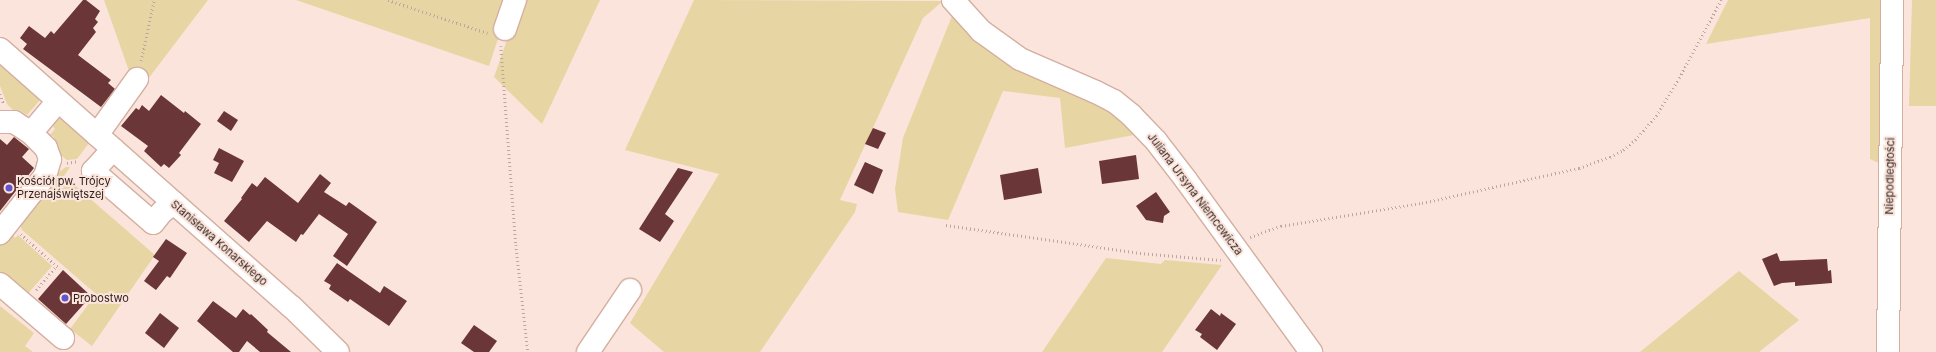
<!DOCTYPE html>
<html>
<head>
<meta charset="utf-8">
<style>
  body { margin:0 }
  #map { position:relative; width:1936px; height:352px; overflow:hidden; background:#fbe4db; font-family:Inter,sans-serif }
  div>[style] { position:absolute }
  .green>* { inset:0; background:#e8d5a4 }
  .building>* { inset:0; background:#6a3638 }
  .path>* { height:2.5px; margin-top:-1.25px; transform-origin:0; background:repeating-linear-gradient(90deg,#bca7a0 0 1px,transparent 0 4px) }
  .roads { filter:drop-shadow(1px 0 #d4afa0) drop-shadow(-1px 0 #d4afa0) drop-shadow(0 1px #d4afa0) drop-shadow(0 -1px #d4afa0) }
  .minor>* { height:22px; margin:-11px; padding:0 11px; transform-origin:11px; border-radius:11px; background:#fff }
  .dots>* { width:11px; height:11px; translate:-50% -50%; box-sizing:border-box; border:2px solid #fbe4db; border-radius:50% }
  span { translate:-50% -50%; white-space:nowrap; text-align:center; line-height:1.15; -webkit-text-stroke:4px #fbe4db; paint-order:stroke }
  .street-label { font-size:11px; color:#2c1e19 }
  .poi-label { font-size:11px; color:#2c1e19 }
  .left { translate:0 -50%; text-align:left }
</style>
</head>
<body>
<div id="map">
  <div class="green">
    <div style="clip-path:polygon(104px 0,208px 0,145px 83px,129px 71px)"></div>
    <div style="clip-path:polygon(296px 0,511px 0,489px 66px)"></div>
    <div style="clip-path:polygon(521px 0,600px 0,542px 124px,494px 77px)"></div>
    <div style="clip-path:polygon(694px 0,943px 1px,923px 18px,840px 200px,857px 204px,855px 212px,760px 352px,664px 352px,630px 323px,719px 174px,625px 150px)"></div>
    <div style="clip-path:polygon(1728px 0,1884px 0,1883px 165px,1870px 159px,1870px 18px,1706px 44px)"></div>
    <div style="clip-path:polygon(1912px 0,1936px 0,1936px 106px,1909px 106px)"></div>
    <div style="clip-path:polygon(952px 16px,975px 37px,1097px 101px,1139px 134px,1065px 148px,1060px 98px,1003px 91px,948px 220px,898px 212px,895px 189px,903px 138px)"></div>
    <div style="clip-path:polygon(0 65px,40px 100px,27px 115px,19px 110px,16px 113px,7px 104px,0 86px)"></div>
    <div style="clip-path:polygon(59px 117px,89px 143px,77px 159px,67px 160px,51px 148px,50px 142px,54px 137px,50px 135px,55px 129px,53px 126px)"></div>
    <div style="clip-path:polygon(66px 167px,70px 167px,64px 176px,155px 255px,92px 346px,70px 329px,96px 294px,22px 230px,19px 221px,42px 184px)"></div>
    <div style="clip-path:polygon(12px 234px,15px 238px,18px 235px,52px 266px,25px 297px,0 275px,0 242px)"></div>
    <div style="clip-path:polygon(1106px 258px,1161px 264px,1165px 260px,1222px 265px,1162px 352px,1042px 352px)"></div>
    <div style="clip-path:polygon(1739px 271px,1799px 320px,1759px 352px,1640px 352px)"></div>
    <div style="clip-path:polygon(0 306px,34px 333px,25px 346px,33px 352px,0 352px)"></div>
  </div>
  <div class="building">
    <div style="clip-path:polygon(83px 0,86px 0,100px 11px,95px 19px,98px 22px,93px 28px,96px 32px,78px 55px,111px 80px,108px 83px,115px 89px,101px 107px,23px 49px,27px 44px,20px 38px,29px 26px,45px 38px,51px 31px,54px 34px)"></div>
    <div style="clip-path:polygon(161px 95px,184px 113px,185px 111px,201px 124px,179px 153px,181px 155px,169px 168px,164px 164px,161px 167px,144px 151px,148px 146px,121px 126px,136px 108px,139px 110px,142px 105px,149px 111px)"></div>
    <div style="clip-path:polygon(224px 111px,238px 120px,231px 131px,217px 121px)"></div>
    <div style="clip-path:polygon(873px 128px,886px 133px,878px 149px,865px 144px)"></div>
    <div style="clip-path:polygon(14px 137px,29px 149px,22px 157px,34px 168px,0 211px,0 139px,7px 145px)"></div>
    <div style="clip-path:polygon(219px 148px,244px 161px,232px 182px,214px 173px,219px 163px,213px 160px)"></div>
    <div style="clip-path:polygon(1136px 155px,1139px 179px,1102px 184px,1099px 161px)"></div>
    <div style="clip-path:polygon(865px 162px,883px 170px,873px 194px,854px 185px)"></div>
    <div style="clip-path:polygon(678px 168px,693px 172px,665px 214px,674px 221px,660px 242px,639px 229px)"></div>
    <div style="clip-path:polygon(1038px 168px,1042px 193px,1004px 200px,1000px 175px)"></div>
    <div style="clip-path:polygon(320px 174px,331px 183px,324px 192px,346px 206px,349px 202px,377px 222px,347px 266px,333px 256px,348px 234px,319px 214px,303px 235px,301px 234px,296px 242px,267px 221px,249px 242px,224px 221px,242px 199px,241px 198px,252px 183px,257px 187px,265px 177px,298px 203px)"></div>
    <div style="clip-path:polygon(1156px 192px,1170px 212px,1164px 216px,1163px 223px,1146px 220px,1136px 206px)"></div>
    <div style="clip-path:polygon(166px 239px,187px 253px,170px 278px,167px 276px,156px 290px,144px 281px,159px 261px,153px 257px)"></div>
    <div style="clip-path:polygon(1777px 253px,1780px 261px,1827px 259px,1828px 271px,1831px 270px,1832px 283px,1795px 286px,1795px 282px,1782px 283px,1774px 286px,1762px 259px)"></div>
    <div style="clip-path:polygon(337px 263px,380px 293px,384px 286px,407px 301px,389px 326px,350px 299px,348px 302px,329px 289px,331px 285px,324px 281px)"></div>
    <div style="clip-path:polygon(63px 270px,91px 296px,66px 324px,38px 299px)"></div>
    <div style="clip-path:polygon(213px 301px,236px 318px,243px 309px,250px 315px,251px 314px,268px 330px,267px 332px,291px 352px,260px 352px,247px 341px,239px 352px,233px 352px,197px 321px)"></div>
    <div style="clip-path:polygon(1211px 309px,1220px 316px,1221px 313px,1236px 324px,1217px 350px,1200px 337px,1202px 334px,1195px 330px)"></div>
    <div style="clip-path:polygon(160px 313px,179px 328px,164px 348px,145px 333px)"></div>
    <div style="clip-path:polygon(474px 325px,497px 341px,489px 352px,474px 352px,461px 343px)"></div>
  </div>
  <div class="path">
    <div style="left:388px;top:0;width:105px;rotate:18.3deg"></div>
    <div style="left:501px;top:46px;width:200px;rotate:85.7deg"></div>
    <div style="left:516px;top:245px;width:108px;rotate:83.6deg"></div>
    <div style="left:141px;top:61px;width:62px;rotate:-78deg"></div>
    <div style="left:0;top:94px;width:11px;rotate:68deg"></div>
    <div style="left:67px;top:163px;width:11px;rotate:-10deg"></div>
    <div style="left:946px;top:225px;width:196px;rotate:8.2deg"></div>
    <div style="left:1140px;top:253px;width:81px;rotate:4.9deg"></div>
    <div style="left:21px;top:234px;width:52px;rotate:41.9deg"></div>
    <div style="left:1250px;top:237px;width:33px;rotate:-20deg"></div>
    <div style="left:1281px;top:226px;width:143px;rotate:-9.3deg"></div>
    <div style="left:1422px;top:203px;width:161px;rotate:-12.6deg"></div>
    <div style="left:1579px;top:168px;width:33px;rotate:-20deg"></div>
    <div style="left:1610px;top:157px;width:15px;rotate:-28deg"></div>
    <div style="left:1623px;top:150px;width:16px;rotate:-40deg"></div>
    <div style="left:1635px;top:140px;width:32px;rotate:-49deg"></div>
    <div style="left:1656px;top:116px;width:44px;rotate:-58.8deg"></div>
    <div style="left:1679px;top:78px;width:89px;rotate:-61.7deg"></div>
    <div style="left:36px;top:290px;width:31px;rotate:-50deg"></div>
  </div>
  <div class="roads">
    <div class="minor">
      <div style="left:953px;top:0;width:42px;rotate:47.9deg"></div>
      <div style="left:981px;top:31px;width:48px;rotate:35.7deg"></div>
      <div style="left:1020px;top:59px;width:83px;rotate:23.5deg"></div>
      <div style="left:1096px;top:92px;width:20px;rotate:27deg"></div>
      <div style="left:1114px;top:101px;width:22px;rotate:39deg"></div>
      <div style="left:1131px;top:115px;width:36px;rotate:46deg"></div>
      <div style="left:1156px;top:141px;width:49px;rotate:52.4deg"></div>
      <div style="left:1186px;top:180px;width:213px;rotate:54deg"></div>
      <div style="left:505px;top:29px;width:31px;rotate:-71deg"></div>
      <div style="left:0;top:49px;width:390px;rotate:41.5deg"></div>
      <div style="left:292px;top:307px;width:64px;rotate:44.4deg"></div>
      <div style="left:0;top:122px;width:14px"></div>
      <div style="left:14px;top:122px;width:20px;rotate:33deg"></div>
      <div style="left:31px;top:133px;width:21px;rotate:45deg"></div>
      <div style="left:46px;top:148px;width:12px;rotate:70deg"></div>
      <div style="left:50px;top:159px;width:18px;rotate:106deg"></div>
      <div style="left:45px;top:176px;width:73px;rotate:128.3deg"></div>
      <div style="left:31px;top:133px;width:42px;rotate:-49.8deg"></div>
      <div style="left:97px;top:135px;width:69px;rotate:-54.5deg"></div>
      <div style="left:113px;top:149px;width:30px;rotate:132deg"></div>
      <div style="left:93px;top:171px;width:79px;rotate:40.9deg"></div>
      <div style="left:153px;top:223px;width:14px;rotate:-51deg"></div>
      <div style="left:162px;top:212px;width:15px;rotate:-37deg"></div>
      <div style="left:0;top:284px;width:83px;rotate:40.6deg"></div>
      <div style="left:588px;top:352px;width:75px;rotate:-55.9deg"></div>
      <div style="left:1888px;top:352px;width:352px;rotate:-89.3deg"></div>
    </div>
  </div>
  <div class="dots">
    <div style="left:9px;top:188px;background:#6154cd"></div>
    <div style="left:65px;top:298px;background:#6154cd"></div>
  </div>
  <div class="street-label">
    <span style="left:1890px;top:176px;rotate:-89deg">Niepodległości</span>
    <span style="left:1195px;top:194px;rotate:53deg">Juliana Ursyna Niemcewicza</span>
    <span style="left:219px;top:243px;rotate:41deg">Stanisława Konarskiego</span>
  </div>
  <div class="poi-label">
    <span class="left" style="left:17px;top:188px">Kościół pw. Trójcy<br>Przenajświętszej</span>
    <span class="left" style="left:73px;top:298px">Probostwo</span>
  </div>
</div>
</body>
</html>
